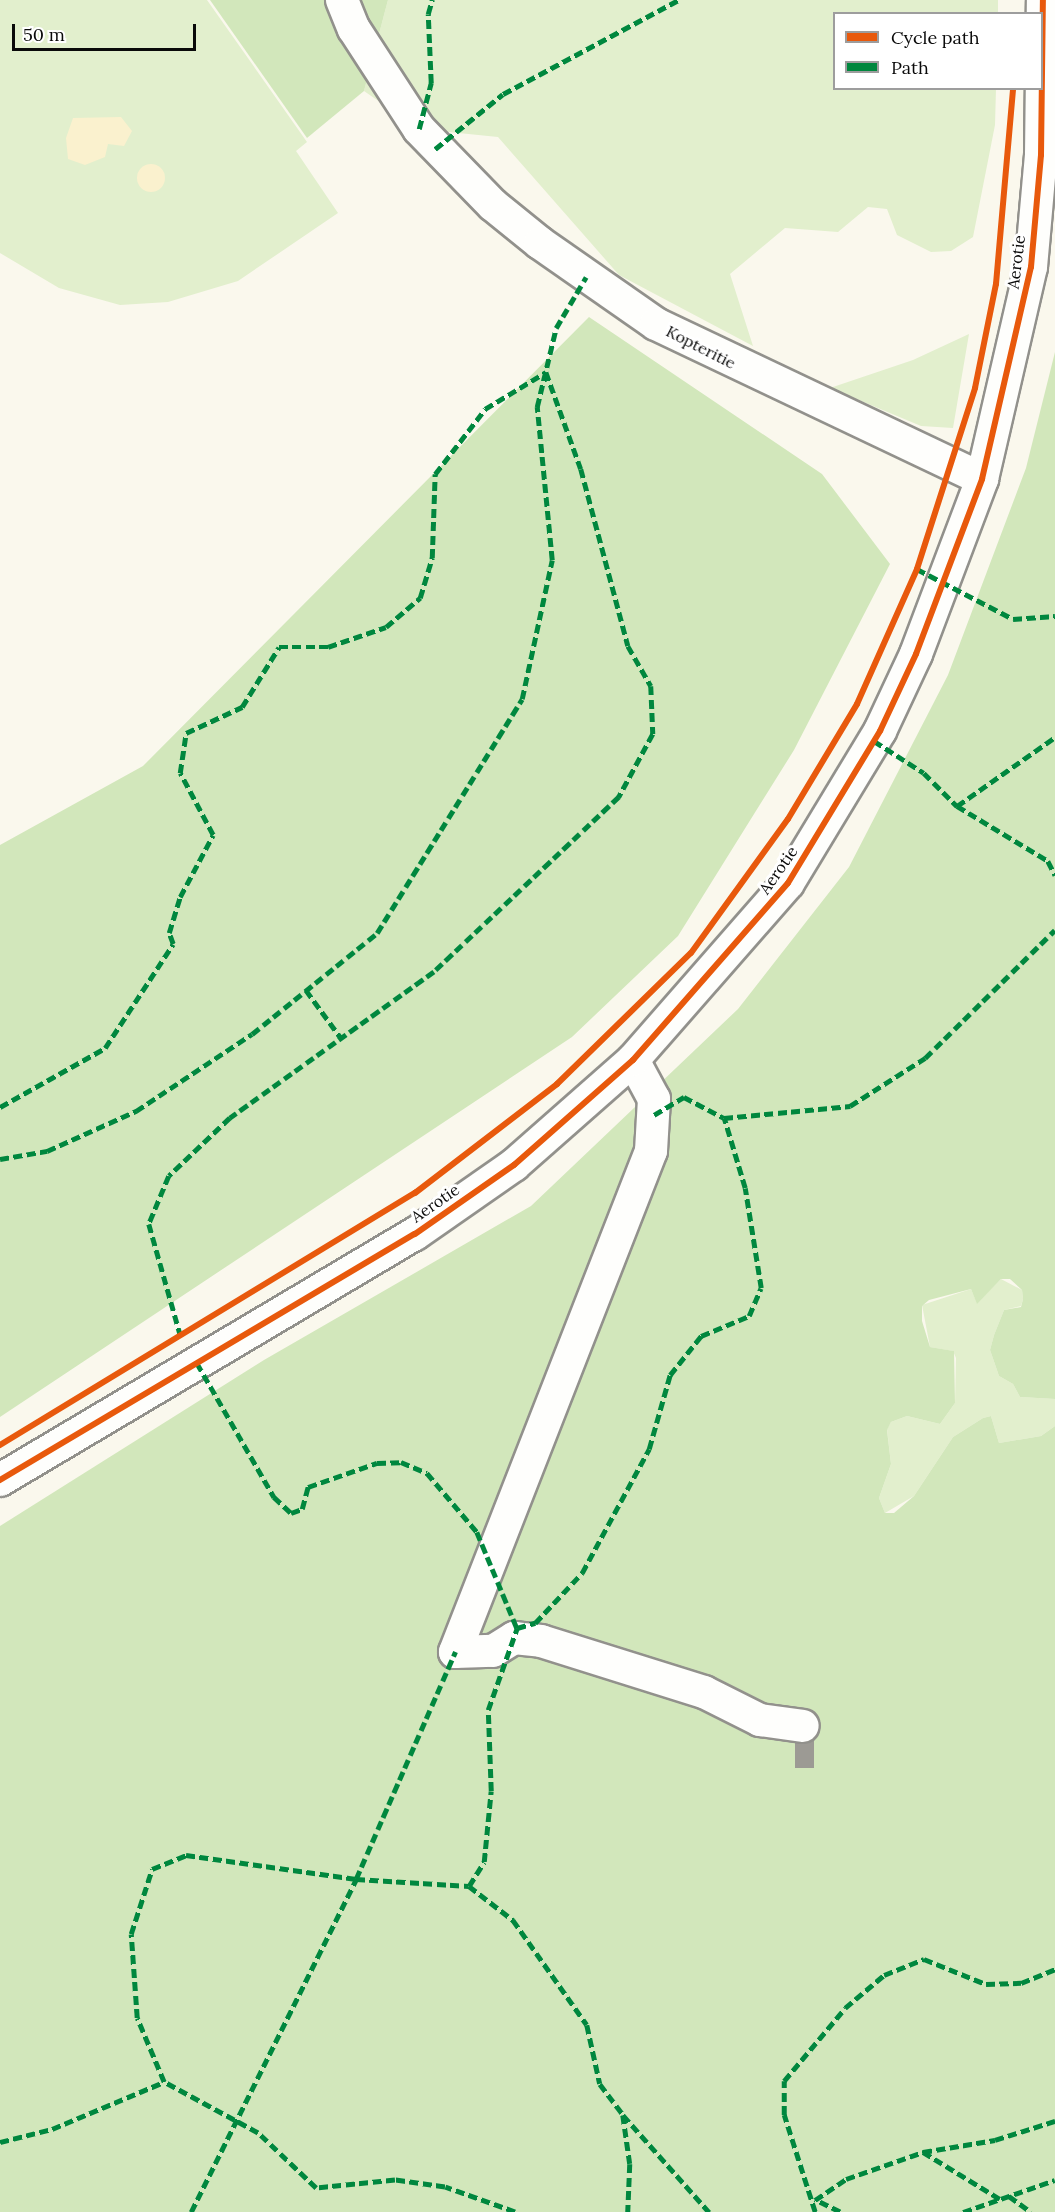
<!DOCTYPE html>
<html>
<head>
<meta charset="utf-8">
<style>
  body { margin:0 }
  #map { position:relative; width:1055px; height:2212px; overflow:hidden; background:#faf8ed; font-family:Lora,serif }
  div>[style] { position:absolute }
  .green>* { inset:0; background:#e2efcd }
  .forest>* { inset:0; background:#d2e7bb }
  .sand>* { inset:0; background:#faf1ce }
  .round { border-radius:50% }
  .building>* { inset:0; background:#9c9a94 }
  .roads { filter:drop-shadow(2px 0 #92918c) drop-shadow(-2px 0 #92918c) drop-shadow(0 2px #92918c) drop-shadow(0 -2px #92918c) }
  .minor>* { height:32px; margin:-16px; padding:0 16px; transform-origin:16px; border-radius:16px; background:#fefefc }
  .quiet>* { height:4.5px; margin-top:-2.25px; transform-origin:0; background:repeating-linear-gradient(90deg,#00873e 0 9px,transparent 0 13.5px) }
  .cycleway>* { height:6px; margin:-3px; padding:0 3px; transform-origin:3px; border-radius:3px; background:#e8590c }
  span { translate:-50% -50%; white-space:nowrap; text-align:center; line-height:1.15; -webkit-text-stroke:6px #fff; paint-order:stroke }
  .street-label { font-size:16px; color:#0a0a0a }
  .legend { position:absolute; left:833px; top:12px; width:210px; height:78px; box-sizing:border-box; background:#fff; border:2px solid #9d9d9d; margin:0; padding:8px 10px; list-style:none; font-size:18px; color:#0a0a0a }
  .legend li { display:flex; align-items:center; gap:12px; height:30px }
  .legend b { width:30px; border:2px solid #9d9d9d }
  .scale { position:absolute; left:12px; top:24px; width:184px; height:27px; box-sizing:border-box; border:3px solid #0a0a0a; border-top:0; padding-left:8px; font-size:18px; line-height:21px; white-space:nowrap; color:#0a0a0a; -webkit-text-stroke:4px #fff; paint-order:stroke }
</style>
</head>
<body>
<div id="map">
  <div class="green">
    <div style="clip-path:polygon(0 0,207px 0,307px 142px,296px 151px,338px 213px,238px 281px,168px 302px,120px 305px,59px 288px,0 253px)"></div>
    <div style="clip-path:polygon(388px 0,998px 0,998px 13px,834px 14px,834px 88px,996px 89px,995px 125px,973px 237px,951px 251px,931px 252px,897px 235px,887px 209px,868px 207px,838px 232px,785px 228px,730px 274px,753px 346px,619px 275px,498px 137px,419px 129px,364px 91px)"></div>
    <div style="clip-path:polygon(969px 334px,953px 428px,921px 426px,830px 388px,913px 360px)"></div>
    <div style="clip-path:polygon(1001px 1279px,1022px 1290px,1023px 1299px,1021px 1306px,1004px 1310px,994px 1335px,990px 1350px,999px 1376px,1013px 1384px,1020px 1397px,1055px 1399px,1055px 1426px,1041px 1436px,999px 1443px,991px 1416px,983px 1418px,953px 1437px,914px 1496px,885px 1513px,879px 1498px,891px 1464px,887px 1429px,891px 1422px,907px 1416px,940px 1424px,955px 1403px,956px 1358px,953px 1351px,930px 1347px,922px 1305px,971px 1289px,977px 1303px)"></div>
  </div>
  <div class="forest">
    <div style="clip-path:polygon(210px 0,388px 0,364px 91px,307px 138px)"></div>
    <div style="clip-path:polygon(589px 317px,822px 474px,890px 564px,794px 750px,678px 936px,572px 1037px,0 1417px,0 845px,143px 766px)"></div>
    <div style="clip-path:polygon(1055px 352px,1055px 1399px,1020px 1397px,1013px 1384px,999px 1376px,990px 1350px,994px 1335px,1004px 1310px,1021px 1307px,1023px 1299px,1022px 1290px,1010px 1279px,1001px 1279px,977px 1304px,971px 1289px,929px 1300px,922px 1306px,922px 1321px,930px 1347px,954px 1351px,955px 1403px,940px 1424px,907px 1416px,891px 1422px,887px 1430px,891px 1464px,879px 1498px,885px 1513px,894px 1513px,914px 1496px,953px 1437px,983px 1418px,991px 1416px,999px 1443px,1041px 1436px,1055px 1426px,1055px 2212px,0 2212px,0 1526px,264px 1360px,531px 1206px,738px 1009px,849px 867px,948px 675px,1026px 468px)"></div>
  </div>
  <div class="sand">
    <div style="clip-path:polygon(121px 117px,132px 131px,124px 146px,108px 144px,105px 157px,85px 165px,68px 159px,66px 138px,73px 118px)"></div>
    <div class="round" style="left:137px;top:164px;width:28px;height:28px"></div>
  </div>
  <div class="building">
    <div style="clip-path:polygon(814px 1740px,814px 1768px,795px 1768px,795px 1743px)"></div>
  </div>
  <div class="roads">
    <div class="minor">
      <div style="left:342px;top:0;width:31px;rotate:68deg"></div>
      <div style="left:354px;top:29px;width:119px;rotate:57deg"></div>
      <div style="left:419px;top:129px;width:106px;rotate:45.8deg"></div>
      <div style="left:493px;top:205px;width:60px;rotate:39deg"></div>
      <div style="left:540px;top:243px;width:141px;rotate:34.9deg"></div>
      <div style="left:656px;top:324px;width:361px;rotate:25.4deg"></div>
      <div style="left:633px;top:1060px;width:44px;rotate:61.7deg"></div>
      <div style="left:654px;top:1099px;width:52px;rotate:93.3deg"></div>
      <div style="left:651px;top:1151px;width:538px;rotate:111.37deg"></div>
      <div style="left:455px;top:1652px;width:38px;rotate:-2deg"></div>
      <div style="left:493px;top:1651px;width:25px;rotate:-32deg"></div>
      <div style="left:514px;top:1638px;width:27px;rotate:6deg"></div>
      <div style="left:541px;top:1641px;width:171px;rotate:17.4deg"></div>
      <div style="left:704px;top:1692px;width:63px;rotate:26.6deg"></div>
      <div style="left:760px;top:1720px;width:43px;rotate:7.9deg"></div>
      <div style="left:0;top:1480px;width:482px;rotate:-30.7deg"></div>
      <div style="left:415px;top:1234px;width:121px;rotate:-34.9deg"></div>
      <div style="left:514px;top:1165px;width:159px;rotate:-41.4deg"></div>
      <div style="left:633px;top:1060px;width:235px;rotate:-48.8deg"></div>
      <div style="left:788px;top:883px;width:178px;rotate:-58.8deg"></div>
      <div style="left:880px;top:731px;width:85px;rotate:-64.9deg"></div>
      <div style="left:916px;top:654px;width:187px;rotate:-69.3deg"></div>
      <div style="left:982px;top:479px;width:218px;rotate:-77deg"></div>
      <div style="left:1031px;top:267px;width:112px;rotate:-84.9deg"></div>
      <div style="left:1041px;top:155px;width:155px;rotate:-89.3deg"></div>
    </div>
  </div>
  <div class="quiet">
    <div style="left:419px;top:129px;width:48px;rotate:-75.4deg"></div>
    <div style="left:431px;top:83px;width:69px;rotate:-92.5deg"></div>
    <div style="left:428px;top:14px;width:15px;rotate:-74deg"></div>
    <div style="left:435px;top:149px;width:87px;rotate:-39deg"></div>
    <div style="left:503px;top:94px;width:199px;rotate:-28.2deg"></div>
    <div style="left:917px;top:569px;width:108px;rotate:27.5deg"></div>
    <div style="left:1013px;top:619px;width:42px;rotate:-4.1deg"></div>
    <div style="left:874px;top:741px;width:59px;rotate:32.6deg"></div>
    <div style="left:924px;top:773px;width:47px;rotate:45deg"></div>
    <div style="left:957px;top:806px;width:120px;rotate:-35.1deg"></div>
    <div style="left:957px;top:806px;width:106px;rotate:31.1deg"></div>
    <div style="left:1048px;top:861px;width:16px;rotate:63deg"></div>
    <div style="left:306px;top:990px;width:59px;rotate:53.9deg"></div>
    <div style="left:0;top:1107px;width:120px;rotate:-29.3deg"></div>
    <div style="left:105px;top:1048px;width:124px;rotate:-56.8deg"></div>
    <div style="left:173px;top:944px;width:12px;rotate:-110deg"></div>
    <div style="left:169px;top:933px;width:38px;rotate:-73deg"></div>
    <div style="left:180px;top:897px;width:70px;rotate:-62deg"></div>
    <div style="left:213px;top:835px;width:70px;rotate:-118deg"></div>
    <div style="left:180px;top:773px;width:40px;rotate:-81.5deg"></div>
    <div style="left:186px;top:733px;width:62px;rotate:-24.9deg"></div>
    <div style="left:242px;top:707px;width:70px;rotate:-58.3deg"></div>
    <div style="left:279px;top:647px;width:49px"></div>
    <div style="left:328px;top:647px;width:61px;rotate:-19deg"></div>
    <div style="left:386px;top:627px;width:45px;rotate:-40.5deg"></div>
    <div style="left:420px;top:598px;width:42px;rotate:-73.3deg"></div>
    <div style="left:432px;top:558px;width:84px;rotate:-88deg"></div>
    <div style="left:435px;top:474px;width:82px;rotate:-52.4deg"></div>
    <div style="left:485px;top:409px;width:71px;rotate:-31.2deg"></div>
    <div style="left:546px;top:372px;width:103px;rotate:70.2deg"></div>
    <div style="left:581px;top:469px;width:183px;rotate:75.1deg"></div>
    <div style="left:628px;top:646px;width:46px;rotate:60.1deg"></div>
    <div style="left:651px;top:686px;width:48px;rotate:87.6deg"></div>
    <div style="left:653px;top:734px;width:72px;rotate:118.4deg"></div>
    <div style="left:619px;top:797px;width:255px;rotate:136.6deg"></div>
    <div style="left:434px;top:972px;width:251px;rotate:144.4deg"></div>
    <div style="left:230px;top:1118px;width:84px;rotate:136.4deg"></div>
    <div style="left:169px;top:1176px;width:52px;rotate:112.6deg"></div>
    <div style="left:149px;top:1224px;width:117px;rotate:74.2deg"></div>
    <div style="left:654px;top:1115px;width:35px;rotate:-31deg"></div>
    <div style="left:684px;top:1097px;width:45px;rotate:27.7deg"></div>
    <div style="left:724px;top:1118px;width:127px;rotate:-5.4deg"></div>
    <div style="left:850px;top:1106px;width:89px;rotate:-32.6deg"></div>
    <div style="left:925px;top:1058px;width:182px;rotate:-44.6deg"></div>
    <div style="left:0;top:1159px;width:48px;rotate:-9.7deg"></div>
    <div style="left:47px;top:1151px;width:98px;rotate:-24.2deg"></div>
    <div style="left:136px;top:1111px;width:139px;rotate:-33.6deg"></div>
    <div style="left:252px;top:1034px;width:161px;rotate:-38.9deg"></div>
    <div style="left:377px;top:933px;width:275px;rotate:-58.2deg"></div>
    <div style="left:522px;top:699px;width:142px;rotate:-77.8deg"></div>
    <div style="left:552px;top:560px;width:154px;rotate:-95.6deg"></div>
    <div style="left:537px;top:407px;width:81px;rotate:-76.5deg"></div>
    <div style="left:556px;top:328px;width:59px;rotate:-59.5deg"></div>
    <div style="left:197px;top:1363px;width:155px;rotate:60.1deg"></div>
    <div style="left:274px;top:1497px;width:23px;rotate:43deg"></div>
    <div style="left:291px;top:1513px;width:12px;rotate:-20deg"></div>
    <div style="left:302px;top:1509px;width:23px;rotate:-75deg"></div>
    <div style="left:308px;top:1487px;width:73px;rotate:-19.2deg"></div>
    <div style="left:377px;top:1463px;width:24px;rotate:-2deg"></div>
    <div style="left:401px;top:1462px;width:28px;rotate:23deg"></div>
    <div style="left:427px;top:1473px;width:77px;rotate:49.7deg"></div>
    <div style="left:477px;top:1532px;width:104px;rotate:67.4deg"></div>
    <div style="left:469px;top:1886px;width:56px;rotate:37.7deg"></div>
    <div style="left:513px;top:1920px;width:128px;rotate:54.8deg"></div>
    <div style="left:587px;top:2025px;width:60px;rotate:77.6deg"></div>
    <div style="left:600px;top:2084px;width:39px;rotate:53deg"></div>
    <div style="left:623px;top:2115px;width:49px;rotate:81.9deg"></div>
    <div style="left:630px;top:2164px;width:48px;rotate:92.4deg"></div>
    <div style="left:623px;top:2115px;width:130px;rotate:48.4deg"></div>
    <div style="left:0;top:2142px;width:54px;rotate:-14deg"></div>
    <div style="left:52px;top:2129px;width:121px;rotate:-22.8deg"></div>
    <div style="left:923px;top:2152px;width:90px;rotate:31.4deg"></div>
    <div style="left:1009px;top:2196px;width:27px;rotate:36deg"></div>
    <div style="left:191px;top:2212px;width:372px;rotate:-63.6deg"></div>
    <div style="left:356px;top:1879px;width:248px;rotate:-66.4deg"></div>
    <div style="left:515px;top:2212px;width:74px;rotate:-160.3deg"></div>
    <div style="left:445px;top:2187px;width:50px;rotate:-172deg"></div>
    <div style="left:395px;top:2180px;width:79px;rotate:174.2deg"></div>
    <div style="left:316px;top:2188px;width:80px;rotate:-136.5deg"></div>
    <div style="left:258px;top:2133px;width:107px;rotate:-151.5deg"></div>
    <div style="left:164px;top:2082px;width:69px;rotate:-112.9deg"></div>
    <div style="left:137px;top:2018px;width:84px;rotate:-94.1deg"></div>
    <div style="left:131px;top:1934px;width:68px;rotate:-72.1deg"></div>
    <div style="left:152px;top:1869px;width:37px;rotate:-22deg"></div>
    <div style="left:186px;top:1855px;width:172px;rotate:8deg"></div>
    <div style="left:356px;top:1879px;width:113px;rotate:3.5deg"></div>
    <div style="left:469px;top:1886px;width:28px;rotate:-58deg"></div>
    <div style="left:484px;top:1862px;width:71px;rotate:-84.4deg"></div>
    <div style="left:491px;top:1791px;width:81px;rotate:-92.1deg"></div>
    <div style="left:488px;top:1710px;width:87px;rotate:-70.5deg"></div>
    <div style="left:517px;top:1628px;width:19px;rotate:-16deg"></div>
    <div style="left:535px;top:1623px;width:69px;rotate:-46.8deg"></div>
    <div style="left:582px;top:1573px;width:141px;rotate:-61.6deg"></div>
    <div style="left:649px;top:1449px;width:77px;rotate:-74.2deg"></div>
    <div style="left:670px;top:1375px;width:50px;rotate:-51.5deg"></div>
    <div style="left:701px;top:1336px;width:52px;rotate:-22.6deg"></div>
    <div style="left:749px;top:1316px;width:30px;rotate:-67deg"></div>
    <div style="left:761px;top:1288px;width:101px;rotate:-99.1deg"></div>
    <div style="left:745px;top:1188px;width:73px;rotate:-106.7deg"></div>
    <div style="left:815px;top:2212px;width:102px;rotate:-107.7deg"></div>
    <div style="left:784px;top:2115px;width:34px;rotate:-90deg"></div>
    <div style="left:784px;top:2081px;width:95px;rotate:-50.1deg"></div>
    <div style="left:845px;top:2008px;width:51px;rotate:-40.2deg"></div>
    <div style="left:884px;top:1975px;width:43px;rotate:-21.8deg"></div>
    <div style="left:924px;top:1959px;width:67px;rotate:22deg"></div>
    <div style="left:986px;top:1984px;width:35px;rotate:-2deg"></div>
    <div style="left:1021px;top:1983px;width:37px;rotate:-22deg"></div>
    <div style="left:840px;top:2212px;width:28px;rotate:-154deg"></div>
    <div style="left:815px;top:2200px;width:37px;rotate:-34deg"></div>
    <div style="left:846px;top:2179px;width:82px;rotate:-19.3deg"></div>
    <div style="left:923px;top:2152px;width:73px;rotate:-9.5deg"></div>
    <div style="left:995px;top:2140px;width:63px;rotate:-17.6deg"></div>
    <div style="left:963px;top:2212px;width:97px;rotate:-19.2deg"></div>
  </div>
  <div class="cycleway">
    <div style="left:0;top:1445px;width:486px;rotate:-31.3deg"></div>
    <div style="left:415px;top:1193px;width:179px;rotate:-37.5deg"></div>
    <div style="left:557px;top:1084px;width:187px;rotate:-44.4deg"></div>
    <div style="left:691px;top:953px;width:165px;rotate:-54.1deg"></div>
    <div style="left:788px;top:819px;width:134px;rotate:-59deg"></div>
    <div style="left:857px;top:704px;width:148px;rotate:-66deg"></div>
    <div style="left:917px;top:569px;width:190px;rotate:-72.2deg"></div>
    <div style="left:975px;top:388px;width:106px;rotate:-78.6deg"></div>
    <div style="left:996px;top:284px;width:197px;rotate:-85deg"></div>
    <div style="left:0;top:1480px;width:482px;rotate:-30.7deg"></div>
    <div style="left:415px;top:1234px;width:121px;rotate:-34.9deg"></div>
    <div style="left:514px;top:1165px;width:159px;rotate:-41.4deg"></div>
    <div style="left:633px;top:1060px;width:235px;rotate:-48.8deg"></div>
    <div style="left:788px;top:883px;width:178px;rotate:-58.8deg"></div>
    <div style="left:880px;top:731px;width:85px;rotate:-64.9deg"></div>
    <div style="left:916px;top:654px;width:187px;rotate:-69.3deg"></div>
    <div style="left:982px;top:479px;width:218px;rotate:-77deg"></div>
    <div style="left:1031px;top:267px;width:112px;rotate:-84.9deg"></div>
    <div style="left:1041px;top:155px;width:155px;rotate:-89.3deg"></div>
  </div>
  <div class="street-label">
    <span style="left:1016px;top:262px;rotate:-83deg">Aerotie</span>
    <span style="left:701px;top:347px;rotate:27deg">Kopteritie</span>
    <span style="left:778px;top:870px;rotate:-55deg">Aerotie</span>
    <span style="left:435px;top:1203px;rotate:-35deg">Aerotie</span>
  </div>
  <ul class="legend">
  <li><b style="height:8px;background:#e8590c"></b>Cycle path</li>
  <li><b style="height:8px;background:#00873e"></b>Path</li>
  </ul>
  <div class="scale">50 m</div>
</div>
</body>
</html>
